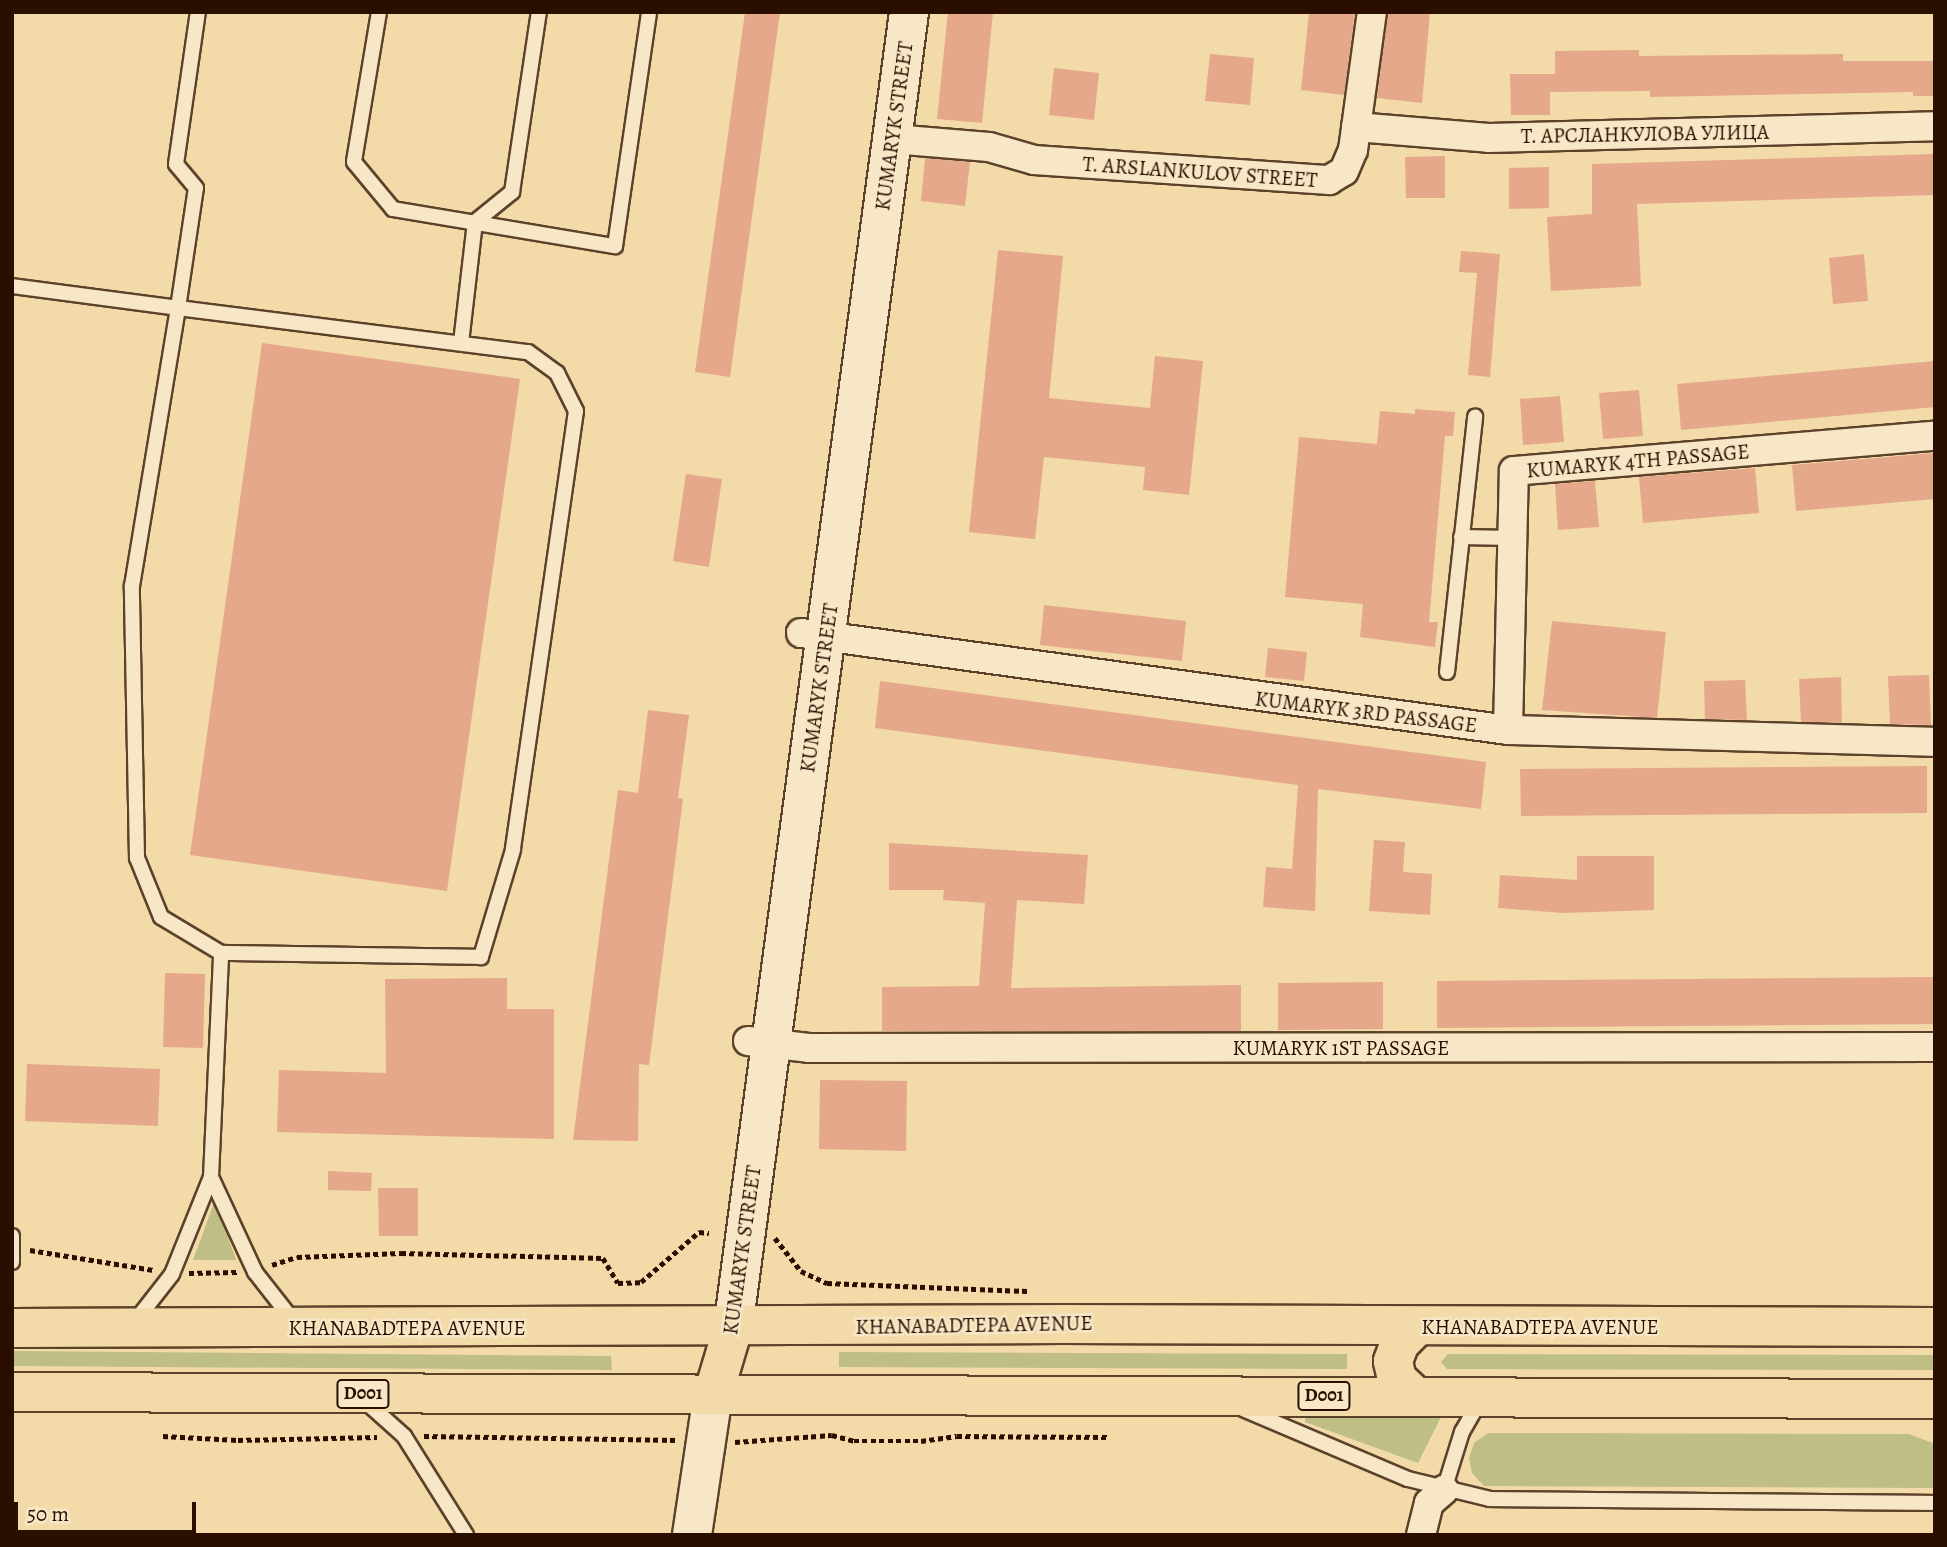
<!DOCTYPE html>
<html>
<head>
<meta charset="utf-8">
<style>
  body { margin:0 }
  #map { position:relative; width:1947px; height:1547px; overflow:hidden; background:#f2daa9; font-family:Alegreya,serif }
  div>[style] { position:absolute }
  .green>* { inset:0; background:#bebe86 }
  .building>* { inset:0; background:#e6a88a }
  .path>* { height:4.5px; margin-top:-2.25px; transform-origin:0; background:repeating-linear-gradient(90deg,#2a0f00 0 5px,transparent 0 8.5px) }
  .roads { filter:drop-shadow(2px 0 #5c422a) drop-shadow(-2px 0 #5c422a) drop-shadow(0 2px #5c422a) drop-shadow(0 -2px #5c422a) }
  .lane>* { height:14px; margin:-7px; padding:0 7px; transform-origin:7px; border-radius:7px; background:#f7e7c7 }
  .street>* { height:28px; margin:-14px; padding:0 14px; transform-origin:14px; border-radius:14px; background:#f7e7c7 }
  .secondary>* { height:38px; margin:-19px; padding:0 19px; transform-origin:19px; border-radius:19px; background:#f7e7c7 }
  .highway>* { height:38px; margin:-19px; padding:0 19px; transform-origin:19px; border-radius:19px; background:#f2daa9 }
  span { translate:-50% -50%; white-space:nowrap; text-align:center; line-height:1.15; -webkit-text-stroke:5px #f7e7c7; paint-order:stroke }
  .shield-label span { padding:2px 5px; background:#f7e7c7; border:2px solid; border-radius:5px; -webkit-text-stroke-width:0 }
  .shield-label { font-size:19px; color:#2a0f00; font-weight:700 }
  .street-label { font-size:21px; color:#2a0f00 }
  .frame { position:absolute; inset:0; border:14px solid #2a0f00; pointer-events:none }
  .scale { position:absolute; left:14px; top:1502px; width:182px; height:32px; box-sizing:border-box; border:4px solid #2a0f00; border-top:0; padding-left:9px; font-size:21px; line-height:24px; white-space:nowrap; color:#2a0f00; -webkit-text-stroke:5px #f7e7c7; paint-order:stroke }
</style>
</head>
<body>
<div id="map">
  <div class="green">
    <div style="clip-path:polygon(215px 1200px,236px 1260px,193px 1260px)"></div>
    <div style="clip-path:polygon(12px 1351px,611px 1356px,612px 1370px,12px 1366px)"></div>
    <div style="clip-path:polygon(839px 1352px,1347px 1354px,1347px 1369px,839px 1367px)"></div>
    <div style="clip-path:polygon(1448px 1354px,1935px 1355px,1935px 1370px,1447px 1369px,1441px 1362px)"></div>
    <div style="clip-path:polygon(1306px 1415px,1441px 1417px,1418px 1463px,1305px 1422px)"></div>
    <div style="clip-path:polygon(1488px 1433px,1909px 1434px,1935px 1444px,1935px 1488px,1484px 1486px,1472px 1473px,1469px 1458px,1474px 1443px)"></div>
  </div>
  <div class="building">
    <div style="clip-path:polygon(745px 12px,780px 12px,730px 377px,695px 372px)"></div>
    <div style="clip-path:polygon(948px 12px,993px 12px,982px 123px,937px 119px)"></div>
    <div style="clip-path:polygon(1309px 12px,1355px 12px,1344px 95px,1301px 90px)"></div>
    <div style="clip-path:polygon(1388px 12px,1430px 12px,1422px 103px,1377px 98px)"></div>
    <div style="clip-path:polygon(1639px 50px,1639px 56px,1843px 54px,1843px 61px,1935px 61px,1935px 96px,1913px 96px,1913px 92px,1650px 97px,1650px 91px,1550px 92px,1550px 115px,1511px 115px,1510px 74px,1555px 74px,1555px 51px)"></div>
    <div style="clip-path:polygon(1210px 54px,1254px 58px,1250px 105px,1205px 101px)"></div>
    <div style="clip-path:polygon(1054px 68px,1099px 73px,1094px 120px,1049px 115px)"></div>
    <div style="clip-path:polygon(1935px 154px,1935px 195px,1637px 204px,1641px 286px,1551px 291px,1547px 217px,1592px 214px,1592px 164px)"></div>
    <div style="clip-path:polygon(1445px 156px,1445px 198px,1406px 198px,1405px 157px)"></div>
    <div style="clip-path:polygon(925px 158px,970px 162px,965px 206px,921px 201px)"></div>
    <div style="clip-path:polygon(1549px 167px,1549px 208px,1509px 209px,1509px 168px)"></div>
    <div style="clip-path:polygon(998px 250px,1063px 256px,1049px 398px,1150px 408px,1155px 356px,1203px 361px,1189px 495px,1143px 490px,1145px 467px,1044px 457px,1035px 539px,969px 532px)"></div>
    <div style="clip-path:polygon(1461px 251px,1500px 254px,1490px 377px,1468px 375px,1477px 273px,1459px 272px)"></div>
    <div style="clip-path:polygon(1864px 254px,1868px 301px,1833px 304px,1829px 258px)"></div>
    <div style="clip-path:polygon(262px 343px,520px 379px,447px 891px,190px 855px)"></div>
    <div style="clip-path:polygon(1935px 361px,1935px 407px,1681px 430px,1677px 384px)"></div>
    <div style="clip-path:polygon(1639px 390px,1643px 436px,1603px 439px,1599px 393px)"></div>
    <div style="clip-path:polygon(1560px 396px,1564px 442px,1523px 445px,1520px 399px)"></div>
    <div style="clip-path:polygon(1415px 409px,1455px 412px,1453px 436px,1445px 436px,1429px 622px,1438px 622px,1435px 647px,1360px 637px,1363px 604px,1285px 597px,1299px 437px,1377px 444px,1380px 411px,1415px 414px)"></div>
    <div style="clip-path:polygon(1935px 453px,1935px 499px,1796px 511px,1792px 465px)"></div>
    <div style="clip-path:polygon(1755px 468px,1759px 513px,1643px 523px,1639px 477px)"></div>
    <div style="clip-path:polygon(686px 474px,722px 479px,709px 567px,673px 561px)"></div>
    <div style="clip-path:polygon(1595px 481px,1599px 527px,1558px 530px,1555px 484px)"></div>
    <div style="clip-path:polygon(1044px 605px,1186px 621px,1182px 661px,1040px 645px)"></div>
    <div style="clip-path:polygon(1552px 621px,1666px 632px,1657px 718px,1542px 710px)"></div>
    <div style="clip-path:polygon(1268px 648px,1307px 652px,1304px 681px,1265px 677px)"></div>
    <div style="clip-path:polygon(1929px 675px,1931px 725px,1890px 724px,1888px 676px)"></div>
    <div style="clip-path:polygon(1841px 677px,1842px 723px,1801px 722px,1799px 679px)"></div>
    <div style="clip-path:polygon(1745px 680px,1747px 720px,1705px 719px,1704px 681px)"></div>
    <div style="clip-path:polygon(880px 681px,1486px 762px,1481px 809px,1318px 789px,1315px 911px,1263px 907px,1266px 867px,1292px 869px,1298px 785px,875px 728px)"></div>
    <div style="clip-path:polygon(648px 710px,689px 715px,678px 798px,683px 799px,649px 1065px,639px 1064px,638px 1141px,573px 1140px,618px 790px,638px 793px)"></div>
    <div style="clip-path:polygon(1927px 766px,1927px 813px,1521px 816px,1520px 769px)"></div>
    <div style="clip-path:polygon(1374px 840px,1405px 842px,1403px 872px,1432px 874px,1430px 915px,1369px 911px)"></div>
    <div style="clip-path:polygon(889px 843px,1088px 855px,1084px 904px,1017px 900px,1011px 988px,1241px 985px,1241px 1031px,882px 1031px,882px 987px,979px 986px,985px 903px,943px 900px,944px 890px,889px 890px)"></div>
    <div style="clip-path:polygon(1577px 856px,1654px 856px,1654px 910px,1563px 913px,1498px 908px,1500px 875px,1577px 880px)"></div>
    <div style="clip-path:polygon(165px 973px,205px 974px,203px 1048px,163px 1047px)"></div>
    <div style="clip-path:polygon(1935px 977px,1935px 1024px,1437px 1028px,1437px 981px)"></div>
    <div style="clip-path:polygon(507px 978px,507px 1009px,554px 1009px,554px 1139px,277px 1132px,279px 1070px,386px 1073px,385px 979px)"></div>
    <div style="clip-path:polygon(1383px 982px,1383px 1029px,1278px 1030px,1278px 983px)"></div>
    <div style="clip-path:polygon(27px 1064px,160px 1069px,158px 1126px,25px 1121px)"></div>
    <div style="clip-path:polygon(820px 1080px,907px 1081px,906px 1151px,819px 1149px)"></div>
    <div style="clip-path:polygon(328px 1171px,372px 1173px,371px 1191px,328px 1190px)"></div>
    <div style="clip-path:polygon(378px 1188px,418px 1188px,418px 1236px,379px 1236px)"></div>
  </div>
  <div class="path">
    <div style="left:775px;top:1238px;width:42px;rotate:51.8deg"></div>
    <div style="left:801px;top:1271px;width:29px;rotate:25deg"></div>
    <div style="left:827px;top:1283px;width:201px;rotate:2.3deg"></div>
    <div style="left:30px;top:1250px;width:125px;rotate:9.2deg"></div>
    <div style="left:272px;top:1265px;width:26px;rotate:-18deg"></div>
    <div style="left:297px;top:1257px;width:104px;rotate:-2.2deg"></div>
    <div style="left:401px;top:1253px;width:202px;rotate:1.4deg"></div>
    <div style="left:603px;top:1258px;width:29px;rotate:59deg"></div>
    <div style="left:618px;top:1283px;width:23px;rotate:-2deg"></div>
    <div style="left:641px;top:1282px;width:77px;rotate:-40.8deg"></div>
    <div style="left:699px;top:1232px;width:10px;rotate:6deg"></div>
    <div style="left:189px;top:1273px;width:48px;rotate:-1.2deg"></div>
    <div style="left:163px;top:1436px;width:75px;rotate:3.1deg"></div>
    <div style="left:238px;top:1440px;width:139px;rotate:-1.2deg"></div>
    <div style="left:424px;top:1436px;width:254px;rotate:0.9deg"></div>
    <div style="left:735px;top:1442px;width:97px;rotate:-4.1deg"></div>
    <div style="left:832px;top:1435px;width:23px;rotate:15deg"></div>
    <div style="left:854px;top:1441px;width:67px"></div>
    <div style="left:921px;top:1441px;width:36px;rotate:-8deg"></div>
    <div style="left:957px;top:1436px;width:153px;rotate:0.4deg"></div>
  </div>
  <div class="roads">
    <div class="lane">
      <div style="left:379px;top:12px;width:152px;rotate:99.5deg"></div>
      <div style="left:354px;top:162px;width:61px;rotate:50.3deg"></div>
      <div style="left:393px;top:209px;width:225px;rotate:9.5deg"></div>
      <div style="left:615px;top:246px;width:236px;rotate:-81.7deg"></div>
      <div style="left:12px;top:286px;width:167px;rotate:7.5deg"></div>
      <div style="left:178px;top:308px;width:121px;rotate:-81.5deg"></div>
      <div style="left:196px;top:188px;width:31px;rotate:-130deg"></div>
      <div style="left:176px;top:164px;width:154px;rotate:-81.8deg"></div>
      <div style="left:461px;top:343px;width:122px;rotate:-83.4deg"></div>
      <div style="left:475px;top:222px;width:48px;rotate:-39deg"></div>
      <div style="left:512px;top:192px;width:182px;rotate:-81.5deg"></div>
      <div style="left:1461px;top:537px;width:52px;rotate:1.1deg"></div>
      <div style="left:1447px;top:672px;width:257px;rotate:-83.7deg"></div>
      <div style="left:211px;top:1177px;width:105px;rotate:65.1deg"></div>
      <div style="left:255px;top:1272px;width:65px;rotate:51.9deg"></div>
      <div style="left:12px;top:1236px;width:26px;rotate:90deg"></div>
      <div style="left:133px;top:1324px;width:63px;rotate:-52deg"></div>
      <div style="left:172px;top:1274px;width:105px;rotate:-68.1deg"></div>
      <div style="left:211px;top:1177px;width:224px;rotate:-87.4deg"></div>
      <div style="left:221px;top:953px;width:70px;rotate:-149deg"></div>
      <div style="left:161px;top:917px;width:64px;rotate:-112.1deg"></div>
      <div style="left:137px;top:858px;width:272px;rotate:-91.1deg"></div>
      <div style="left:132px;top:586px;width:282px;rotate:-80.6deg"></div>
      <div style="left:178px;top:308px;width:353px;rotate:7.2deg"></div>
      <div style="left:528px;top:352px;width:36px;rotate:36deg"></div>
      <div style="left:557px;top:373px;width:42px;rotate:63.4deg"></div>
      <div style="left:576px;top:411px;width:443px;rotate:98.2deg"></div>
      <div style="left:513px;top:850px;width:112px;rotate:106.7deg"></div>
      <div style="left:481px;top:957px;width:260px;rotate:-179.1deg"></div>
      <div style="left:366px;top:1402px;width:51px;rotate:41.8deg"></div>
      <div style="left:404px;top:1436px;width:117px;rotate:57.9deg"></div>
      <div style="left:1243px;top:1409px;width:179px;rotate:23deg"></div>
      <div style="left:1408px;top:1479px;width:84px;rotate:13.7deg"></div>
      <div style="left:1490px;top:1499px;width:445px;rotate:0.5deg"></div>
      <div style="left:1444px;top:1490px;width:61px;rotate:-72.8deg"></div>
      <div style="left:1462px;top:1432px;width:36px;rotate:-60deg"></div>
    </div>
    <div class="street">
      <div style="left:1356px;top:127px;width:133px;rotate:4.7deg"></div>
      <div style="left:1489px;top:138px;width:446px;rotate:-1.5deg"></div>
      <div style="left:893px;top:139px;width:96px;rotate:4.8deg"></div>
      <div style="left:989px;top:147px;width:47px;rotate:16.1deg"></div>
      <div style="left:1034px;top:160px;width:296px;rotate:3.9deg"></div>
      <div style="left:1329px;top:180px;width:17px;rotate:-31deg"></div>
      <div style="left:1344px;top:171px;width:23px;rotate:-67deg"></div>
      <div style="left:1353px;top:150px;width:139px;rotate:-82.2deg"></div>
      <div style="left:801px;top:633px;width:714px;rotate:7.81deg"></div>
      <div style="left:1508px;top:730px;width:427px;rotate:1.6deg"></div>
      <div style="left:1508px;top:730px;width:259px;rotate:-88.7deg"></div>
      <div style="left:1514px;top:471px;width:422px;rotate:-4.8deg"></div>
      <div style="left:748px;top:1041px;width:61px;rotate:6.5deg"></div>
      <div style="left:809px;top:1048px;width:1126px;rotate:-0.05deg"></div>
      <div style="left:1421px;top:1535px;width:33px;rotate:-76deg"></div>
      <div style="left:1429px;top:1503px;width:20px;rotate:-41deg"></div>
    </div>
    <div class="secondary">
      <div style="left:733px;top:1328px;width:1328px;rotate:-82.38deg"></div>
      <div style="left:692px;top:1535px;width:142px;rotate:-81.5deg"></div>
    </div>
    <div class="highway">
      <div style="left:12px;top:1328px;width:1052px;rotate:-0.22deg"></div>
      <div style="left:1064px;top:1324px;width:871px;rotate:0.2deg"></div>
      <div style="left:12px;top:1392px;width:1923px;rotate:0.21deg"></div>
      <div style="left:713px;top:1395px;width:70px;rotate:-73.4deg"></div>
      <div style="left:1415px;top:1396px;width:25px;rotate:-137deg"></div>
      <div style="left:1397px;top:1379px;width:18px;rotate:-103deg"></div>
      <div style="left:1393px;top:1361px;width:19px;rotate:-69deg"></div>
      <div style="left:1400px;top:1343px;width:23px;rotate:-45deg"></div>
    </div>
  </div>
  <div class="shield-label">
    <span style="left:363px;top:1394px">D001</span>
    <span style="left:1324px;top:1396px">D001</span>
  </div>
  <div class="street-label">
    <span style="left:894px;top:126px;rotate:-82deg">KUMARYK STREET</span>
    <span style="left:1645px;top:134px;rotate:-1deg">Т. АРСЛАНКУЛОВА УЛИЦА</span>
    <span style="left:1200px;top:172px;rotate:4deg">T. ARSLANKULOV STREET</span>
    <span style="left:1638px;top:461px;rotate:-5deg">KUMARYK 4TH PASSAGE</span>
    <span style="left:819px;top:688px;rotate:-82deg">KUMARYK STREET</span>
    <span style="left:1366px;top:712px;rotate:7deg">KUMARYK 3RD PASSAGE</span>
    <span style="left:1341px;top:1048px">KUMARYK 1ST PASSAGE</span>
    <span style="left:742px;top:1250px;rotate:-82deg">KUMARYK STREET</span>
    <span style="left:974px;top:1325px;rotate:-1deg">KHANABADTEPA AVENUE</span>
    <span style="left:1540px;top:1327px">KHANABADTEPA AVENUE</span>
    <span style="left:407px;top:1328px">KHANABADTEPA AVENUE</span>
  </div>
  <div class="frame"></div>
  <div class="scale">50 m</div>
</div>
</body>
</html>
